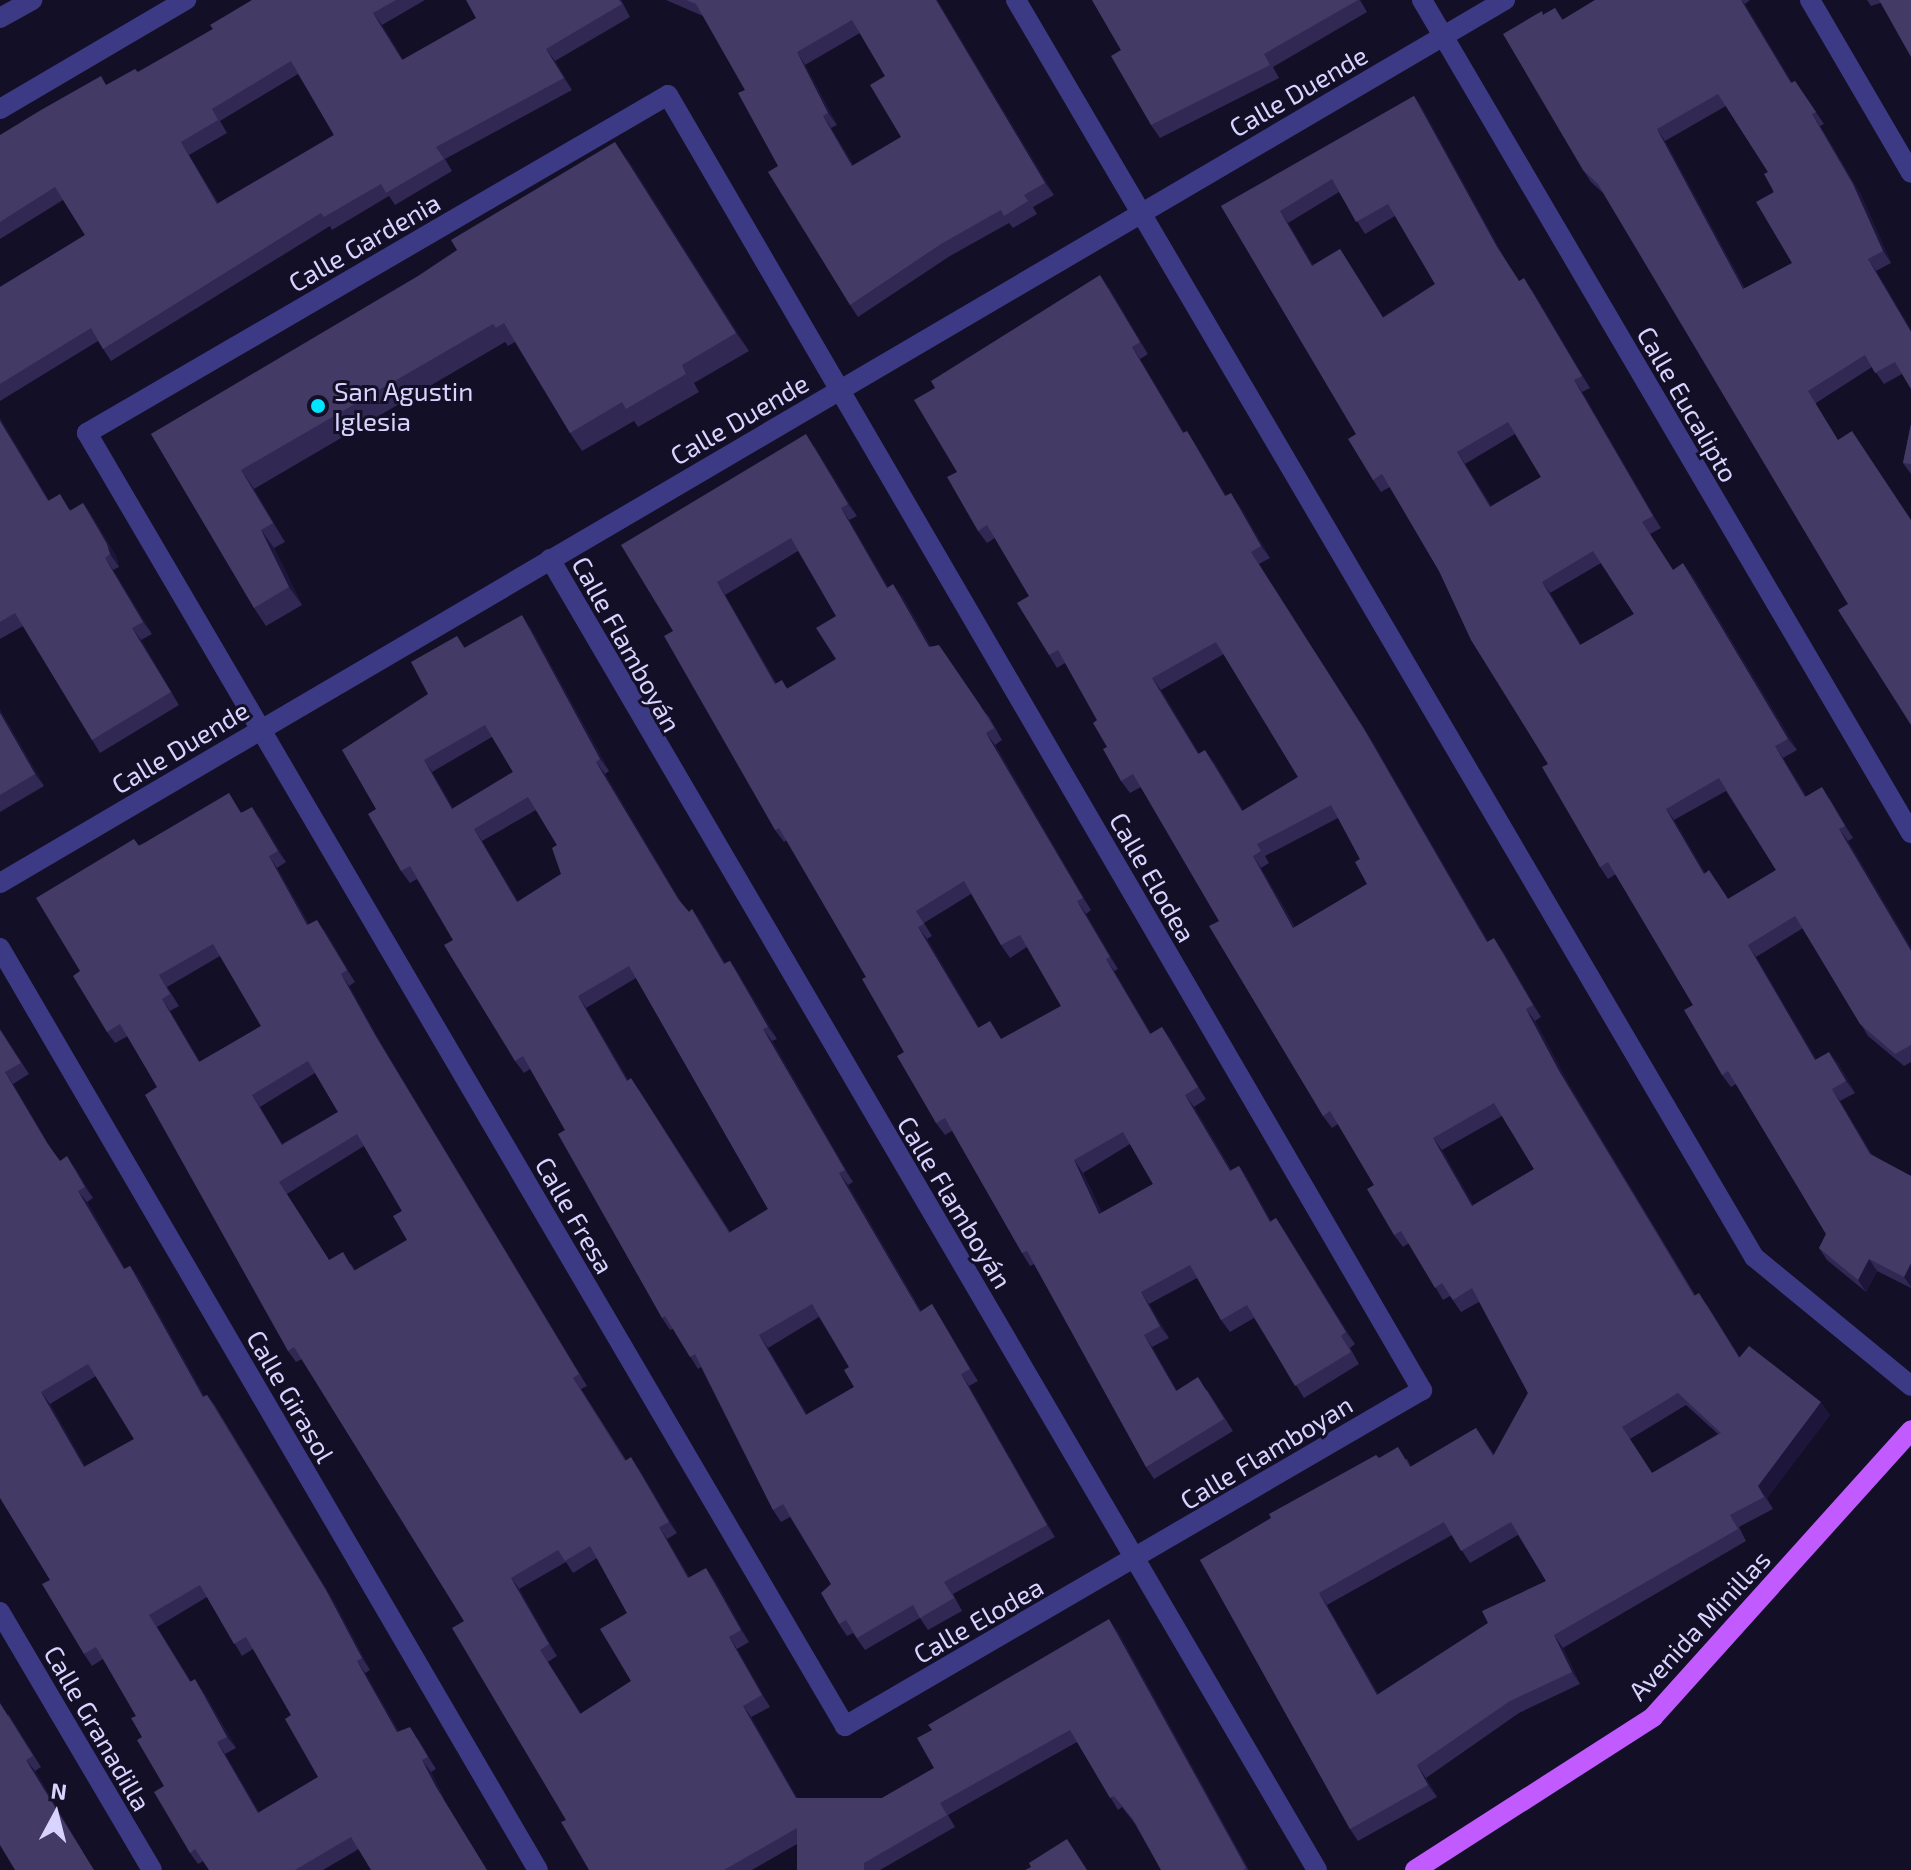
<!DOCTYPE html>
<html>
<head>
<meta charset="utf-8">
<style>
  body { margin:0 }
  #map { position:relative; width:1911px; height:1870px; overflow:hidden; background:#130f26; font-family:"Exo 2",sans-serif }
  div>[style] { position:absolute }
  .minor>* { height:20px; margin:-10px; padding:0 10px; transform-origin:10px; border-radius:10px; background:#3d3a85 }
  .major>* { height:20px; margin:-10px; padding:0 10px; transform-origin:10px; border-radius:10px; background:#c25bff }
  .wall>* { inset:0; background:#312854 }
  .shaded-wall>* { inset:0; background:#1d163a }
  .building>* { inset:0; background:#433a66 }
  .dots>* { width:22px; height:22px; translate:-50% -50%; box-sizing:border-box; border:4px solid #130f26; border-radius:50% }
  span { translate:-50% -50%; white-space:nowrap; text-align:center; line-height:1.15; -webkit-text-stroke:6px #130f26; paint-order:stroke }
  .street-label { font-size:26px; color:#d9d4ff }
  .poi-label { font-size:26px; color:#d9d4ff }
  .left { translate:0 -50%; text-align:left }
  .north { position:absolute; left:16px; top:1774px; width:80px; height:80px; -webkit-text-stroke:6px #130f26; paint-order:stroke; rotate:7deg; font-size:22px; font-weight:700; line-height:32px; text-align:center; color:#d9d4ff }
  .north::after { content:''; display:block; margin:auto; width:28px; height:36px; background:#d9d4ff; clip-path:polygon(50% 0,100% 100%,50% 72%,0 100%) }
</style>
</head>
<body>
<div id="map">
  <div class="minor">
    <div style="left:1016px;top:0;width:1458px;rotate:59.58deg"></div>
    <div style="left:1754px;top:1257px;width:203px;rotate:39.4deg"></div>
    <div style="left:1422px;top:0;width:966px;rotate:59.59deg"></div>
    <div style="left:1810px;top:0;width:200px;rotate:59.7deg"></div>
    <div style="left:0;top:18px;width:37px;rotate:-29deg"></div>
    <div style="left:668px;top:95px;width:1499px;rotate:59.79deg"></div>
    <div style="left:1422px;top:1390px;width:668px;rotate:149.79deg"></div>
    <div style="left:845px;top:1726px;width:1499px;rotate:-120.38deg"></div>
    <div style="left:87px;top:433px;width:672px;rotate:-30.19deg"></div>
    <div style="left:0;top:109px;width:216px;rotate:-30.4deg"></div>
    <div style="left:550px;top:559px;width:1519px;rotate:59.67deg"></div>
    <div style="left:0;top:883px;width:1745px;rotate:-30.4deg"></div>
    <div style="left:0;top:948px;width:1067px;rotate:59.74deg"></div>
    <div style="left:0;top:1612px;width:299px;rotate:59.5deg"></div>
  </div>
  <div class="major">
    <div style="left:1415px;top:1870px;width:283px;rotate:-32.7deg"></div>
    <div style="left:1653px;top:1717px;width:386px;rotate:-48deg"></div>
  </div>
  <div class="wall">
    <div style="clip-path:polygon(evenodd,252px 0,425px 0,382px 25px,403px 60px,621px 0,630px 17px,555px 61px,572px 90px,445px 159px,452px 171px,395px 205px,389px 196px,332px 230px,330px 226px,111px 361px,98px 341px,0 401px,0 287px,85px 235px,63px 200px,0 239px,0 135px,107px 85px,138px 72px,213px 29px,252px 0,298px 74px,334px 135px,218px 203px,189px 155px,227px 133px,220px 121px,298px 74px)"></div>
    <div style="clip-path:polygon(evenodd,666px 0,937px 0,1054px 195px,1033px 207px,1037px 214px,1013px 228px,1009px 223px,950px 256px,858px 317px,850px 305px,778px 166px,745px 90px,703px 16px,666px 0,860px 33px,885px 76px,901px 137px,853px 165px,831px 128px,837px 125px,805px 65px,860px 33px)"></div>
    <div style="clip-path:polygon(1092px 0,1360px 0,1367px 12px,1273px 67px,1279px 78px,1160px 138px,1151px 125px,1121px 50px)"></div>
    <div style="clip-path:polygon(evenodd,1595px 0,1750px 0,1745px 4px,1792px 83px,1795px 81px,1824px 124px,1820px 126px,1861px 195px,1891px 263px,1876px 271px,1911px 330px,1911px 389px,1902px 374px,1884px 384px,1872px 367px,1816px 403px,1848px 604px,1603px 193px,1591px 182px,1583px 170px,1544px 14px,1555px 8px,1563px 20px,1595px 0,1726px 106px,1768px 172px,1792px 263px,1745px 289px,1665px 141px,1726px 106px)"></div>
    <div style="clip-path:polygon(1867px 0,1911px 0,1880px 3px,1871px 6px)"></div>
    <div style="clip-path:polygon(evenodd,1414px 96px,1422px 108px,1505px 259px,1519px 281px,1532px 290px,1590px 388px,1582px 392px,1661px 528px,1650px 534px,1673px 570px,1692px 575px,1797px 750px,1783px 758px,1806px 796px,1830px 799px,1853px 838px,1848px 841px,1911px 948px,1911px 1062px,1904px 1066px,1868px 1036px,1803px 928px,1756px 957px,1816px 1059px,1838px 1063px,1855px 1093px,1840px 1101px,1872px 1155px,1911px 1176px,1911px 1288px,1877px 1271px,1866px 1292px,1827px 1260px,1819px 1248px,1826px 1234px,1736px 1084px,1731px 1087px,1722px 1075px,1693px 1005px,1616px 874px,1608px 879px,1600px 867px,1548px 764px,1439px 571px,1390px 487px,1381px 492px,1373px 480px,1356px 434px,1221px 206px,1414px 96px,1339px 192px,1365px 234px,1395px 216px,1435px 284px,1383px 317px,1340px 249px,1313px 265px,1288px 223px,1339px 192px,1414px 96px,1515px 434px,1541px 477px,1491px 506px,1465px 464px,1515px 434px,1414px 96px,1601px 563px,1634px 614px,1581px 645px,1550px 593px,1601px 563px,1414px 96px,1726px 791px,1776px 870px,1728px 899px,1717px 882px,1705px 873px,1674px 820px,1726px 791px)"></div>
    <div style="clip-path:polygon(628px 160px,749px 351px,694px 383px,699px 392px,638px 427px,634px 421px,582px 451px,570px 433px,515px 342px,508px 346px,505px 342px,254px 489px,285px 542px,274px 548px,302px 605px,266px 626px,254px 608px,151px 434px)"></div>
    <div style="clip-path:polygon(evenodd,1109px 288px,1148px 354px,1140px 359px,1184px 433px,1187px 431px,1195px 444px,1226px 496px,1239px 505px,1270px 558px,1259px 564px,1372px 741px,1488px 942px,1503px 951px,1541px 1017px,1535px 1021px,1568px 1083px,1695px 1295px,1707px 1305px,1740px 1358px,1830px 1415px,1767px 1498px,1773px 1509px,1739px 1527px,1746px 1541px,1563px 1648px,1580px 1684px,1519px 1713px,1426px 1778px,1437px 1797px,1358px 1841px,1350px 1829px,1200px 1560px,1379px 1458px,1407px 1459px,1411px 1467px,1476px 1428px,1494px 1455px,1528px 1393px,1479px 1302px,1461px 1312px,1450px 1296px,1443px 1300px,1409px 1243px,1403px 1247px,1394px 1235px,1374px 1185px,1338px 1124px,1332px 1128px,1323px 1116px,1219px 921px,1141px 787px,1130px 793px,1121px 781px,1097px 720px,1065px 663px,1057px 668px,1049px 655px,1029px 596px,995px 538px,987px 543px,978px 531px,957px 472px,1109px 288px,1224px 654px,1298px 777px,1243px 811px,1214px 762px,1199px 754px,1161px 690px,1224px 654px,1109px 288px,1338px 818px,1360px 859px,1367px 884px,1295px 927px,1261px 868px,1269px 863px,1265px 856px,1338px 818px,1109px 288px,1502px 1116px,1534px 1169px,1473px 1205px,1442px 1150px,1502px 1116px,1109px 288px,1686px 1405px,1718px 1434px,1652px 1473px,1630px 1439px,1686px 1405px,1109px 288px,1452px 1535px,1470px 1563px,1518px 1535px,1546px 1581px,1488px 1623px,1378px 1694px,1327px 1605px,1452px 1535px)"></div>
    <div style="clip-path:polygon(0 418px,49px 501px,71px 510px,83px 503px,91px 515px,116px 556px,119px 567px,113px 570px,152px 634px,141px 640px,179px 705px,100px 753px,23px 626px,0 639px)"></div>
    <div style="clip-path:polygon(1911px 424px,1911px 474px,1903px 463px)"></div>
    <div style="clip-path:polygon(evenodd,814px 446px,857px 516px,849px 520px,888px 587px,902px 596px,931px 647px,989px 717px,1002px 740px,995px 745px,1091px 910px,1086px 914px,1118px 969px,1114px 971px,1151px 1034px,1162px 1027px,1206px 1099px,1194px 1107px,1231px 1170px,1239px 1166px,1247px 1178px,1271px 1221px,1276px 1218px,1355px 1344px,1350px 1348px,1359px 1364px,1304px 1398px,1254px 1318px,1230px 1332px,1221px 1320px,1197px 1278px,1149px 1304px,1169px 1338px,1152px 1347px,1177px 1391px,1207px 1390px,1233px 1431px,1154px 1479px,1146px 1467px,1034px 1264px,1030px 1266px,1022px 1253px,952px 1131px,945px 1135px,936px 1123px,904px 1052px,866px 977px,787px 840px,784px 842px,775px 830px,673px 631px,814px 446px,798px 551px,836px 616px,836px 659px,788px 688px,776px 683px,725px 595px,798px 551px,814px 446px,971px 894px,1001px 945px,1010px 958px,1027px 947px,1061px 1006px,1002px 1039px,979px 1028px,927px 939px,932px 936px,924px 923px,971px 894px,814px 446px,1130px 1144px,1153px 1184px,1102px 1213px,1083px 1173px,1130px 1144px)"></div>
    <div style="clip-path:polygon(evenodd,530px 627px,609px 771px,605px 774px,682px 904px,689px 912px,692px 909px,725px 963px,730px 961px,738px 973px,777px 1039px,772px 1041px,853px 1182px,848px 1185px,921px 1311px,932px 1304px,978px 1381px,969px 1386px,1055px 1537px,953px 1594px,962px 1611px,928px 1630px,920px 1618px,865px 1650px,853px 1633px,847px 1636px,839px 1624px,831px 1584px,790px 1517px,781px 1522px,773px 1510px,701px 1367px,698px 1369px,673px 1329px,670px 1330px,662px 1318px,565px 1130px,530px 1069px,524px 1073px,515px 1061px,453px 940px,417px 879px,410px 883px,401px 871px,428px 694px,457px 636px,465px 648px,530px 627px,492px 737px,513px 772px,453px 808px,432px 772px,492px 737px,530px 627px,536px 810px,557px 845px,561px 874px,518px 902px,482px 841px,536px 810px,530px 627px,636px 978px,768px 1209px,730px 1232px,639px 1090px,628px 1080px,586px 1008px,636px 978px,530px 627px,819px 1317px,849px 1367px,854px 1387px,807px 1414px,768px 1348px,819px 1317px)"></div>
    <div style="clip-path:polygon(0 710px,44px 786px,0 812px)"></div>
    <div style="clip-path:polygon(evenodd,242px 812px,260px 818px,286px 862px,277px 868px,309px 925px,325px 931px,355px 982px,349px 986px,383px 1047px,587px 1386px,581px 1389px,626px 1460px,639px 1469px,677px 1533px,667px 1539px,689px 1577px,714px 1579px,749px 1642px,737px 1649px,770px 1707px,751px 1717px,797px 1798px,882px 1798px,934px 1768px,1117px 1630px,1249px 1870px,1161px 1870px,1135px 1824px,1122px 1807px,1118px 1810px,1077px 1742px,948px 1815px,955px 1827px,880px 1870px,797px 1870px,797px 1844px,752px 1870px,589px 1870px,566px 1820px,464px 1621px,302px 1359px,296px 1362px,288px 1351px,157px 1087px,128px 1036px,115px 1043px,107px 1032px,80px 971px,139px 845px,242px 812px,220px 956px,261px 1026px,200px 1062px,170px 1011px,179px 1006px,167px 987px,220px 956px,242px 812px,315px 1073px,338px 1112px,282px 1144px,260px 1107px,315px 1073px,242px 812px,364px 1146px,402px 1211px,407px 1240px,355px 1270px,351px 1264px,329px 1260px,287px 1194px,364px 1146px,242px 812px,597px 1558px,627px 1613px,631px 1681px,581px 1714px,548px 1662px,557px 1656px,519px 1589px,566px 1562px,573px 1573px,597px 1558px)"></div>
    <div style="clip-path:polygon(evenodd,0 1029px,29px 1074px,13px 1084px,53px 1152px,60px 1161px,75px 1168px,93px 1198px,87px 1202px,125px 1269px,130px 1266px,138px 1277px,204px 1396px,207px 1395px,215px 1406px,334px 1602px,370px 1670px,365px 1673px,399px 1732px,418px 1739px,436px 1769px,431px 1772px,444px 1799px,323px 1870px,209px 1870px,203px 1861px,198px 1864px,190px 1853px,164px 1786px,142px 1737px,136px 1716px,103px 1659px,92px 1666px,84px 1654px,50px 1580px,0 1029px,96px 1376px,134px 1439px,85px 1466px,50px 1404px,96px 1376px,0 1029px,207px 1597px,242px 1656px,253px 1649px,291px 1715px,318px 1777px,259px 1812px,225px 1754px,236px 1748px,203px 1691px,191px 1682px,157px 1627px,207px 1597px)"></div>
    <div style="clip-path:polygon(8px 1714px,41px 1767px,35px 1771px,83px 1852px,0 1845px)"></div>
  </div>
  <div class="shaded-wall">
    <div style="clip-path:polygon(936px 0,937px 0,1054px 195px,1045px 183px)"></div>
    <div style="clip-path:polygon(1741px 0,1745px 4px,1800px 95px,1791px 83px)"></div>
    <div style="clip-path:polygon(373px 13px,382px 25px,410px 73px,402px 60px)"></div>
    <div style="clip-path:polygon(546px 49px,555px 61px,572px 90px,564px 78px)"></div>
    <div style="clip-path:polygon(797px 52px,805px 65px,837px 125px,828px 113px)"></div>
    <div style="clip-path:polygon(1414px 96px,1422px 108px,1505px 259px,1497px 247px)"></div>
    <div style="clip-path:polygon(1812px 114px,1861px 195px,1891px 263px,1883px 251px)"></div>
    <div style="clip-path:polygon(823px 116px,831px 128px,860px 178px,852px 166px)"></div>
    <div style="clip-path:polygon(1657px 129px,1665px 141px,1751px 301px,1743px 289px)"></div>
    <div style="clip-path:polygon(181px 142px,189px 155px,225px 216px,217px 204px)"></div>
    <div style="clip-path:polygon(615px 142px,628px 160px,749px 351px,736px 333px)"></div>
    <div style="clip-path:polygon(1280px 211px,1288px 223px,1321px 278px,1312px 266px)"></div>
    <div style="clip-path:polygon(1868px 259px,1876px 271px,1911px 330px,1911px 332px)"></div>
    <div style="clip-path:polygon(1100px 275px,1109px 288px,1148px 354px,1140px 342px)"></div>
    <div style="clip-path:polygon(1524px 278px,1532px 290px,1590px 388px,1582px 376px)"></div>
    <div style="clip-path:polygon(1132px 347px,1140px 359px,1192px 446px,1183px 433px)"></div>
    <div style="clip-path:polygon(1574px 380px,1582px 392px,1661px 528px,1653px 516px)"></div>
    <div style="clip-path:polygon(0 418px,57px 514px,0 421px)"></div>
    <div style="clip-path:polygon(1187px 431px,1195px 444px,1234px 508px,1225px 496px)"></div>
    <div style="clip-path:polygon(806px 434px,814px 446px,857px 516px,848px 504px)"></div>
    <div style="clip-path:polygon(1457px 452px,1465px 464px,1498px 519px,1490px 507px)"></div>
    <div style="clip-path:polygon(241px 470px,254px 489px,285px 542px,273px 523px)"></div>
    <div style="clip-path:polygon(1231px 493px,1239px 505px,1270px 558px,1261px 546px)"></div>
    <div style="clip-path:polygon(83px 503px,116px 556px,119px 567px,110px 554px)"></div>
    <div style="clip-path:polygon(841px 508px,849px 520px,896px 600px,887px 588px)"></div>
    <div style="clip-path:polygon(261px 530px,274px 548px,302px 605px,289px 587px)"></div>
    <div style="clip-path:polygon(1251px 552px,1372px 741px,1496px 954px,1487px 942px)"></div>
    <div style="clip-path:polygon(105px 558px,113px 570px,152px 634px,143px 622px)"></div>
    <div style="clip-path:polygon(1683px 563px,1692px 575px,1797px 750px,1788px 739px)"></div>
    <div style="clip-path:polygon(717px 582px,725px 595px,783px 696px,775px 684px)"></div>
    <div style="clip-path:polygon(1542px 582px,1550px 593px,1588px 657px,1580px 645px)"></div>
    <div style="clip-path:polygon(893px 584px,902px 596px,938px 659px,929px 647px)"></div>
    <div style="clip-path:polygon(522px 615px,530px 627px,609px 771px,600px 759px)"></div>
    <div style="clip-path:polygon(132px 628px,141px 640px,179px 705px,171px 692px)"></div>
    <div style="clip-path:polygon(1152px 678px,1161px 690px,1206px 767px,1198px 754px)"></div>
    <div style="clip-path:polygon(0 710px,44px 786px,35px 774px,0 713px)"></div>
    <div style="clip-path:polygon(986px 733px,995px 745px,1091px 910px,1083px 898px)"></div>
    <div style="clip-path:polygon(1775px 746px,1783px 758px,1813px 809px,1805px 797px)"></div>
    <div style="clip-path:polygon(1205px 750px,1214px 762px,1250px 824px,1242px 811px)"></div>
    <div style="clip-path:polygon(424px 760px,432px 772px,461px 821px,452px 809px)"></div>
    <div style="clip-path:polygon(596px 762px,605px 774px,686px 911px,678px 899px)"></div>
    <div style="clip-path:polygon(1822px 787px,1830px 799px,1853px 838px,1845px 826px)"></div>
    <div style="clip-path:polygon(252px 807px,260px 818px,286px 862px,278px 851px)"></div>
    <div style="clip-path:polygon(1666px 809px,1674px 820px,1712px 885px,1704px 874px)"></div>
    <div style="clip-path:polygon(474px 829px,482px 841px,526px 914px,517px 902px)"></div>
    <div style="clip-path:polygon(1839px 829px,1848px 841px,1911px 948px,1911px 951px)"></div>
    <div style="clip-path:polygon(269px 856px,277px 868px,315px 937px,307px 925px)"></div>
    <div style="clip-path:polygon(1253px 856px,1261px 868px,1302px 940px,1293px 928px)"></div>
    <div style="clip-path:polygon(1077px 901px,1086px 914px,1118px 969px,1110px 957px)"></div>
    <div style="clip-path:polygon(692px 909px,701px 921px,732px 976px,724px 964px)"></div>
    <div style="clip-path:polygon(317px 920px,325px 931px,355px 982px,347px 970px)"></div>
    <div style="clip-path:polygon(918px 927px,927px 939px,986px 1041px,978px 1028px)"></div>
    <div style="clip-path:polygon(1494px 938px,1503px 951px,1541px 1017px,1533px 1005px)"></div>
    <div style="clip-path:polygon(1748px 945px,1756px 957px,1824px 1072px,1815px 1060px)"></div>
    <div style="clip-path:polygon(1106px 959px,1114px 971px,1158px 1047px,1150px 1034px)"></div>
    <div style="clip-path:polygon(730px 961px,738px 973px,777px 1039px,768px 1027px)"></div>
    <div style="clip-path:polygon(341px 974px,349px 986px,383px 1047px,587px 1386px,375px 1035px)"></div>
    <div style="clip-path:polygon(578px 996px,586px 1008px,635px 1093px,627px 1081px)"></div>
    <div style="clip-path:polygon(162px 999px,170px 1011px,207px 1074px,199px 1062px)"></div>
    <div style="clip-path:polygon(1526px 1009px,1535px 1021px,1568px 1083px,1703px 1308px,1559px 1071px)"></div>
    <div style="clip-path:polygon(1162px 1027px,1171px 1039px,1206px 1099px,1198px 1087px)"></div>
    <div style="clip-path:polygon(763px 1029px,772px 1041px,853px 1182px,845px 1170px)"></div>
    <div style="clip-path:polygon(1829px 1052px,1838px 1063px,1855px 1093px,1846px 1081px)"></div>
    <div style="clip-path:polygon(5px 1072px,13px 1084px,55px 1155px,47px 1143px)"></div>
    <div style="clip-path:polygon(1832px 1089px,1840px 1101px,1878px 1166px,1870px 1154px)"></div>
    <div style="clip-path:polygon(252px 1095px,260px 1107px,290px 1156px,282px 1145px)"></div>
    <div style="clip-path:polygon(1185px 1095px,1194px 1107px,1238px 1183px,1230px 1171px)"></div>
    <div style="clip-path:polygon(1433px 1138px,1442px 1150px,1481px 1218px,1472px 1206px)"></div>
    <div style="clip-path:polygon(67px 1156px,75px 1168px,93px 1198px,85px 1187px)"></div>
    <div style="clip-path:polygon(1074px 1160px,1083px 1173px,1108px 1226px,1099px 1214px)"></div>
    <div style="clip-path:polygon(1239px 1166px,1247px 1178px,1279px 1234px,1270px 1222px)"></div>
    <div style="clip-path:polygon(839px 1173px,848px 1185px,928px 1324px,920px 1312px)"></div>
    <div style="clip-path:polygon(78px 1191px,87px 1202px,132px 1281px,124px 1269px)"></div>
    <div style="clip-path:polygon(1276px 1218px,1285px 1231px,1355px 1344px,1346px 1332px)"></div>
    <div style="clip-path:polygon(1869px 1259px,1877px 1271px,1866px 1292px,1858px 1280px)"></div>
    <div style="clip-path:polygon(1911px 1263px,1911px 1287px,1904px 1277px)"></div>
    <div style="clip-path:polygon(130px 1266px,138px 1277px,211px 1409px,203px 1397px)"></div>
    <div style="clip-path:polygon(1141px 1292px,1149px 1304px,1169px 1338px,1160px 1326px)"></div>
    <div style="clip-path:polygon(932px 1304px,940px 1316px,978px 1381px,970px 1369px)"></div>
    <div style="clip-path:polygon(759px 1335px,768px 1348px,815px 1427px,806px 1415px)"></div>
    <div style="clip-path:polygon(1144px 1335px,1152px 1347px,1184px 1404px,1176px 1391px)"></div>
    <div style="clip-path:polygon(961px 1374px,969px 1386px,1055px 1537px,1047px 1525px)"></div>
    <div style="clip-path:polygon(41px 1392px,50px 1404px,92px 1478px,84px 1467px)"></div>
    <div style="clip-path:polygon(207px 1395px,334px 1602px,370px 1670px,362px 1658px)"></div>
    <div style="clip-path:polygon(1821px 1402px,1830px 1415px,1767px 1498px,1773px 1509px,1758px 1486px)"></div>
    <div style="clip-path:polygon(631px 1457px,639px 1469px,677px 1533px,669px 1522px)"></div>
    <div style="clip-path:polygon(659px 1527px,667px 1539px,696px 1590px,688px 1578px)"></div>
    <div style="clip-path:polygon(706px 1568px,714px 1579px,749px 1642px,741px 1630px)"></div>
    <div style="clip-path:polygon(511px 1578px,519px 1589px,557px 1656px,549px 1644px)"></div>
    <div style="clip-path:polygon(1319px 1593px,1327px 1605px,1385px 1707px,1377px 1695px)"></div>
    <div style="clip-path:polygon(1109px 1619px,1117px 1630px,1249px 1870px,1248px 1870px)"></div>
    <div style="clip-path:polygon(1554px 1635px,1563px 1648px,1580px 1684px,1572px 1672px)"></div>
    <div style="clip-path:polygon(729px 1637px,737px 1649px,770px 1707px,762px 1695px)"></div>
    <div style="clip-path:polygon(357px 1661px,365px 1673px,406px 1744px,397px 1732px)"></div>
    <div style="clip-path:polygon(195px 1679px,203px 1691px,236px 1748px,227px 1737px)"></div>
    <div style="clip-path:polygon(743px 1706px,751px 1717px,804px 1809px,796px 1798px)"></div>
    <div style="clip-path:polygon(410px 1727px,418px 1739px,436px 1769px,428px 1757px)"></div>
    <div style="clip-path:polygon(217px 1742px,225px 1754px,266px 1824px,258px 1813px)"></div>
    <div style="clip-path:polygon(26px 1760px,35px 1771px,83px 1852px,74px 1840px)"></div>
    <div style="clip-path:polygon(422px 1760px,431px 1772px,444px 1799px,488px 1870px,436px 1787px)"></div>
    <div style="clip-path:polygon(1417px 1765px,1426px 1778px,1437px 1797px,1428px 1785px)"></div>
  </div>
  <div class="building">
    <div style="clip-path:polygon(evenodd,252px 0,396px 0,373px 13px,402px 60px,476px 18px,466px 0,619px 0,622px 4px,546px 49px,564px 78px,436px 147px,444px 159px,386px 193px,381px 184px,324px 217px,321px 213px,103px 349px,91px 328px,0 384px,0 287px,85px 235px,55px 187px,0 222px,0 135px,41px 110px,101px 76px,106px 85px,135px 69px,138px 72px,213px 29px,210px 25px,252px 0,291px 61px,334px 135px,217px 204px,181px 142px,218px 120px,212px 109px,291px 61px)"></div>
    <div style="clip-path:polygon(evenodd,686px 0,936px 0,1045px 183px,1024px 195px,1028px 201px,1004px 216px,1001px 210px,941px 244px,850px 305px,768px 172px,778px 166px,738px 93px,745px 90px,696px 4px,686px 0,852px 20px,885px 76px,870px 85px,901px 137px,852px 166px,823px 116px,828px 113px,797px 52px,852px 20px)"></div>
    <div style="clip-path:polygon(1092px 0,1358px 0,1264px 54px,1270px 65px,1151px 125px,1111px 56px,1121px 50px)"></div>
    <div style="clip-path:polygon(evenodd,1595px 0,1741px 0,1791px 83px,1795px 81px,1816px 112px,1812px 114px,1853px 184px,1883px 251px,1868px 259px,1911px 332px,1911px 389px,1895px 362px,1875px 373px,1865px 355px,1808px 391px,1838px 440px,1852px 431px,1911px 520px,1911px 725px,1838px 610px,1848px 604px,1598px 184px,1583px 170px,1503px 34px,1542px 11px,1543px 15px,1555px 8px,1562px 20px,1595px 0,1718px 94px,1768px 172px,1764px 174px,1774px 192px,1756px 202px,1792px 263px,1743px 289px,1657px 129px,1718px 94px)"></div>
    <div style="clip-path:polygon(1879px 0,1911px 0,1911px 57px)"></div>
    <div style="clip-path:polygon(evenodd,1414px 96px,1497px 247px,1519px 281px,1524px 278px,1582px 376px,1574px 380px,1653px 516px,1642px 522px,1673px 570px,1683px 563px,1788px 739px,1775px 746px,1805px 797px,1822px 787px,1845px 826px,1839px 829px,1911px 951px,1911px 1045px,1895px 1054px,1860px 1024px,1795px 916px,1748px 945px,1815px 1060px,1829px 1052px,1846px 1081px,1832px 1089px,1870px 1154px,1911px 1176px,1911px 1263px,1904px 1277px,1869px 1259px,1858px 1280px,1819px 1248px,1826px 1234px,1728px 1071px,1722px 1075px,1684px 1010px,1693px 1005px,1608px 862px,1600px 867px,1542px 767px,1548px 764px,1471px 640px,1439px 571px,1382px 474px,1373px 480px,1348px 439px,1356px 434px,1221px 206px,1414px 96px,1332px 179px,1356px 222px,1388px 204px,1435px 284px,1383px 318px,1340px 249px,1312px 266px,1280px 211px,1332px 179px,1414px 96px,1508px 422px,1541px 477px,1490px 507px,1457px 452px,1508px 422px,1414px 96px,1593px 551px,1634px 614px,1580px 645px,1542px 582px,1593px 551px,1414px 96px,1719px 778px,1776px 870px,1728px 899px,1709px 870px,1704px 874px,1666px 809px,1719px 778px)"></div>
    <div style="clip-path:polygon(615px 142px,736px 333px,682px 365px,686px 374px,626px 409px,622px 402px,570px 433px,504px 323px,496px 328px,493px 324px,241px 470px,273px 523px,261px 530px,289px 587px,254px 608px,151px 434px,418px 276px,457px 250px,451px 240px)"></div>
    <div style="clip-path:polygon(evenodd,1100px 275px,1140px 342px,1132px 347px,1183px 433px,1187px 431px,1225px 496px,1231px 493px,1261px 546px,1251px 552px,1364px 729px,1487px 942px,1494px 938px,1533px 1005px,1526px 1009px,1559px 1071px,1694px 1296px,1699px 1293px,1739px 1358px,1749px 1346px,1821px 1402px,1758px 1486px,1764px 1497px,1730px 1515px,1738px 1529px,1554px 1635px,1572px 1672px,1510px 1701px,1417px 1765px,1428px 1785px,1350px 1829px,1200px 1560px,1271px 1518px,1269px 1514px,1376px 1455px,1379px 1458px,1398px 1447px,1410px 1467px,1476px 1428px,1493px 1456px,1528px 1393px,1472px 1288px,1453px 1300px,1442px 1283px,1435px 1288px,1401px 1231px,1394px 1235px,1367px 1189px,1374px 1185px,1330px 1111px,1323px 1116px,1209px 926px,1219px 921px,1133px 774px,1121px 781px,1103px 749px,1107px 747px,1093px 723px,1097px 720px,1058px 650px,1049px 655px,1017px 603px,1029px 596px,987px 525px,978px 531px,947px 477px,957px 472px,914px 400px,935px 388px,931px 381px,1100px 275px,1216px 642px,1298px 777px,1242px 811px,1205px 750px,1198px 754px,1152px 678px,1216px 642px,1100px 275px,1331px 805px,1360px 859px,1355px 862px,1367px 884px,1293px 928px,1253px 856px,1261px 851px,1257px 844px,1331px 805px,1100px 275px,1494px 1103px,1534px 1169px,1472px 1206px,1433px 1138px,1494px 1103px,1100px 275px,1678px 1393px,1721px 1433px,1652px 1473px,1622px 1427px,1678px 1393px,1100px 275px,1444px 1522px,1461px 1551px,1511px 1522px,1546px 1581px,1482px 1611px,1488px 1623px,1377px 1695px,1319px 1593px,1444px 1522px)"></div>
    <div style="clip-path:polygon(0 421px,48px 501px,60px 494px,70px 511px,83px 503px,107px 544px,110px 554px,105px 558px,143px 622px,132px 628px,171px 692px,92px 740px,15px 613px,0 622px)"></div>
    <div style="clip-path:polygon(1911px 424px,1911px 464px,1903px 463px)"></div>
    <div style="clip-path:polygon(evenodd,806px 434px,848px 504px,841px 508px,887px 588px,893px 584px,929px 647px,939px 645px,980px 705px,994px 728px,986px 733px,1083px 898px,1077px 901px,1110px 957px,1106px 959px,1150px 1034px,1162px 1027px,1198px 1087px,1185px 1095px,1230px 1171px,1239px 1166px,1270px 1222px,1276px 1218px,1346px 1332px,1341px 1336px,1351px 1352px,1295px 1386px,1247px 1305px,1221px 1320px,1190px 1265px,1141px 1292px,1160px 1326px,1144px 1335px,1176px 1391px,1198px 1377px,1224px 1419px,1146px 1467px,1027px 1251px,1022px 1253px,945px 1118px,936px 1123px,897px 1056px,904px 1052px,862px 979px,866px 977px,779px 828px,775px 830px,664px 636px,673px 631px,621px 545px,806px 434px,791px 538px,836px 616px,816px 628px,836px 659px,787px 689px,782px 680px,775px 684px,717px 582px,791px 538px,806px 434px,964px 881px,1001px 945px,1020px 935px,1061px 1006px,1001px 1039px,990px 1021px,978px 1028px,918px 927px,924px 924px,916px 911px,964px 881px,806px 434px,1123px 1132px,1153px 1184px,1099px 1214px,1074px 1160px,1123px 1132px)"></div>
    <div style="clip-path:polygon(evenodd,522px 615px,600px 759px,596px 762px,678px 899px,689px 912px,692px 909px,724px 964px,730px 961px,768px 1027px,763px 1029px,845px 1170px,839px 1173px,920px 1312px,932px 1304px,970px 1369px,961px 1374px,1047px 1525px,944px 1582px,954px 1598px,920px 1618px,913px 1605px,857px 1638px,846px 1620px,839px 1624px,821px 1593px,831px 1584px,783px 1504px,773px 1510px,695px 1354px,690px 1357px,665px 1316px,662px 1318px,558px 1134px,565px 1130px,523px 1056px,515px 1061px,444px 945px,453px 940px,410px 866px,401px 871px,368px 814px,376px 809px,342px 750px,428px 694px,411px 662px,457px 636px,464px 648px,522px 615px,485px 725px,513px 772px,452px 809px,424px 760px,485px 725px,522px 615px,528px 797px,557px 845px,552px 848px,561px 874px,517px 902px,474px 829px,528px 797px,522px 615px,629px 966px,768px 1209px,729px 1233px,631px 1078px,627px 1081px,578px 996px,629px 966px,522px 615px,812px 1304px,849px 1367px,844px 1370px,854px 1387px,806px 1415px,759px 1335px,812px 1304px)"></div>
    <div style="clip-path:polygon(0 713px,35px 774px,0 795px)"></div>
    <div style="clip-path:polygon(evenodd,229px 793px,241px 813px,252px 807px,278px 851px,269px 856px,307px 925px,317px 920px,347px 970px,341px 974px,375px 1035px,579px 1374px,573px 1378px,625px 1461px,631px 1457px,669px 1522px,659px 1527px,688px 1578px,706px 1568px,741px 1630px,729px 1637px,762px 1695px,743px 1706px,796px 1798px,882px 1798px,934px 1768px,917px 1738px,932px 1730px,928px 1725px,1109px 1619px,1246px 1868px,1243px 1870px,1161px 1870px,1133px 1819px,1114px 1796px,1110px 1798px,1070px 1730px,940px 1803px,947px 1815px,864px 1863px,864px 1870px,797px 1870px,797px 1828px,724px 1870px,589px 1870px,561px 1822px,566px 1820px,452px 1628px,464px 1621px,294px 1347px,288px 1351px,145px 1095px,157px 1087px,120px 1024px,107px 1032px,73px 976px,80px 971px,36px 898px,134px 839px,139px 846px,229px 793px,213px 944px,261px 1026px,199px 1062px,162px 999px,170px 994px,159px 975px,213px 944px,229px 793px,308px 1061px,338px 1112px,282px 1145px,252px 1095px,308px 1061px,229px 793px,357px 1134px,402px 1211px,393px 1216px,407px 1240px,354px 1271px,343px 1252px,329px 1260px,279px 1182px,357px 1134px,229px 793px,590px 1546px,627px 1613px,600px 1629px,631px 1681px,580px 1714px,540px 1650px,549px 1644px,511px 1578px,558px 1550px,565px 1561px,590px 1546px)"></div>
    <div style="clip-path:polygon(evenodd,0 1030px,21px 1063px,5px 1072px,47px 1143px,60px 1161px,67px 1156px,85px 1187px,78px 1191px,124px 1269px,130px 1266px,203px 1397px,207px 1395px,326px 1590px,362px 1658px,357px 1661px,397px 1732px,410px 1727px,428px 1757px,422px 1760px,436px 1787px,487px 1870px,371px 1870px,351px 1837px,295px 1870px,209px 1870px,195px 1849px,190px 1853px,154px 1792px,164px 1786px,137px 1740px,142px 1737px,131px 1718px,136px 1716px,96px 1647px,84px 1654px,42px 1584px,50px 1580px,0 1498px,0 1030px,88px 1364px,134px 1439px,84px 1467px,41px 1392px,88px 1364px,0 1030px,200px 1585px,234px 1644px,246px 1637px,291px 1715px,285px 1719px,318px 1777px,258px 1813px,217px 1742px,227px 1737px,195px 1679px,190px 1682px,149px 1615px,200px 1585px)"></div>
    <div style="clip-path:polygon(0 1703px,33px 1756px,26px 1760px,94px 1870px,15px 1870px,0 1845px)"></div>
    <div style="clip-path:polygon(1067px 1839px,1087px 1870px,1025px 1870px,1031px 1867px,1029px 1863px)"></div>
  </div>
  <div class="dots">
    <div style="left:318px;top:406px;background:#00e5ff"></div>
  </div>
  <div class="street-label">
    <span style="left:1298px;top:91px;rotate:-30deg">Calle Duende</span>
    <span style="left:364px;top:242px;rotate:-30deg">Calle Gardenia</span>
    <span style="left:1688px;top:404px;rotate:60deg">Calle Eucalipto</span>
    <span style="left:739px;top:419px;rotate:-30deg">Calle Duende</span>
    <span style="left:627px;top:644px;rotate:61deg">Calle Flamboyán</span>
    <span style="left:180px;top:747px;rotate:-31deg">Calle Duende</span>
    <span style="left:1153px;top:877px;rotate:60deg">Calle Elodea</span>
    <span style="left:955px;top:1202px;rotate:59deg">Calle Flamboyán</span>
    <span style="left:575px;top:1215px;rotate:60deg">Calle Fresa</span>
    <span style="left:291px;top:1396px;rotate:60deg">Calle Girasol</span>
    <span style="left:1266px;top:1452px;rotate:-31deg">Calle Flamboyan</span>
    <span style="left:978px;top:1620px;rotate:-30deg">Calle Elodea</span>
    <span style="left:1699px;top:1625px;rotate:-47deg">Avenida Minillas</span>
    <span style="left:98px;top:1728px;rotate:60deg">Calle Granadilla</span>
  </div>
  <div class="poi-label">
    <span class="left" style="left:334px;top:406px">San Agustin<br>Iglesia</span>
  </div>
  <div class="north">N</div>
</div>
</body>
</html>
